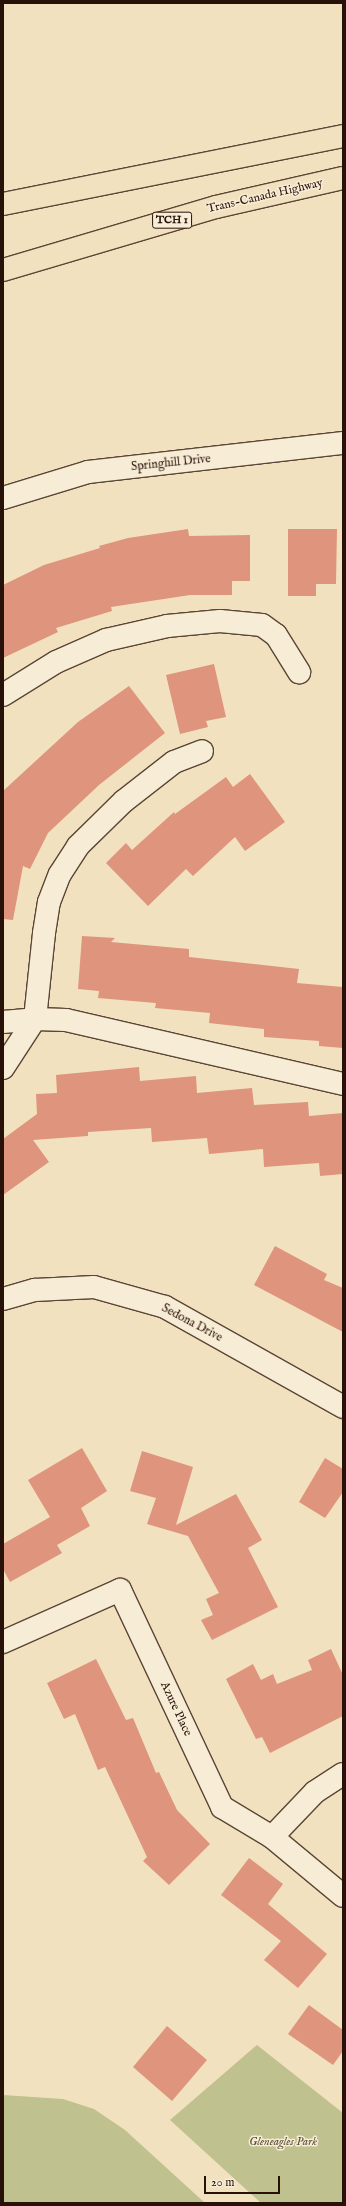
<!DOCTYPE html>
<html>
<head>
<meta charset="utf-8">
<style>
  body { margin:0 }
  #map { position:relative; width:346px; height:2206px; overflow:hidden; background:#f2e1bf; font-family:"IM FELL English",serif }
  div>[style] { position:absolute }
  .green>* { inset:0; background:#bfc18f }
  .building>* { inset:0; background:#de947d }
  .roads { filter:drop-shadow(1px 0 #5a4536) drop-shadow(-1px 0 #5a4536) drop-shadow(0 1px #5a4536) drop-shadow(0 -1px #5a4536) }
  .minor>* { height:22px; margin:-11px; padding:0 11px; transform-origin:11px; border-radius:11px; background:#f7ecd5 }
  .highway>* { height:22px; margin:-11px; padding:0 11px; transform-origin:11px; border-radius:11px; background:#f2e1bf }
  span { translate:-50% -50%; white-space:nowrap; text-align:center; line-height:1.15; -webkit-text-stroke:3px #f7ecd5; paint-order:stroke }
  .shield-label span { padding:1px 3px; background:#f7ecd5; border:1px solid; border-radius:3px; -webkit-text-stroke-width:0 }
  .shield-label { font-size:11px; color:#281109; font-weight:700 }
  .street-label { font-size:12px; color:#281109 }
  .park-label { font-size:12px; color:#5d4f38; font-style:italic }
  .frame { position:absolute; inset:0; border:4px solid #281109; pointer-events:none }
  .scale { position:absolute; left:204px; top:2176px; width:76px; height:18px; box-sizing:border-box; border:2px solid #281109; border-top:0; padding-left:5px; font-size:12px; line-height:14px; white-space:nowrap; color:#281109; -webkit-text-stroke:3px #f7ecd5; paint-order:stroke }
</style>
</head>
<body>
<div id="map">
  <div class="green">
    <div style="clip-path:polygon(257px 2045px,343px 2113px,343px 2203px,261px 2203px,170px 2120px)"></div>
    <div style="clip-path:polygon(3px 2095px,63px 2099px,94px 2109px,125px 2130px,205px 2203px,3px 2203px)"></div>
  </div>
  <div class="building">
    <div style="clip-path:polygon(188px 529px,189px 536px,250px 535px,250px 581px,232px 581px,232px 595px,190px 595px,111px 607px,112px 611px,56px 628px,58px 632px,3px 658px,3px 585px,44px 565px,100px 548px,99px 546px,128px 538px)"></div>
    <div style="clip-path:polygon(288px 529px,337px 529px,336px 584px,316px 584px,316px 596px,288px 596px)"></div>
    <div style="clip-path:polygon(214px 664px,226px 717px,206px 721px,208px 727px,180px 734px,166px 675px)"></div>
    <div style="clip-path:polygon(129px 686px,165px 733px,99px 785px,48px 833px,30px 869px,23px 866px,13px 920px,3px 919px,3px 791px,78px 722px)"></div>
    <div style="clip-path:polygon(250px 774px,285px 822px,245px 851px,235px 837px,193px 876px,186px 869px,148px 906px,106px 863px,126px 843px,132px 850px,174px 812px,175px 814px,226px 777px,233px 787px)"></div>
    <div style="clip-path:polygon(82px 936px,115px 938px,111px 942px,189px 949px,189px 957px,299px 969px,297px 983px,343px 987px,343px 1048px,319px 1046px,319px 1041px,264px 1037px,264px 1029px,209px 1023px,210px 1013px,155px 1008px,156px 1003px,98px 998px,99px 991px,78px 989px)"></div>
    <div style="clip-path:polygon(139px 1067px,140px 1081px,196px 1076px,197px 1093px,252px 1088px,254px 1105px,308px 1102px,309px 1116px,343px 1113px,343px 1174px,320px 1176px,319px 1163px,264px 1167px,263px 1149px,209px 1154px,207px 1138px,152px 1142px,151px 1128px,88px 1132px,88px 1136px,33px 1140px,49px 1162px,3px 1195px,3px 1139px,37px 1114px,36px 1094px,57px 1093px,56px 1075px)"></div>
    <div style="clip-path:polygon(275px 1246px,327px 1274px,324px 1280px,343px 1288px,343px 1332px,254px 1285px)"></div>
    <div style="clip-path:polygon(82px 1448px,107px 1491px,81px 1508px,90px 1526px,57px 1545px,62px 1553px,10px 1582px,3px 1569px,3px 1544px,50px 1517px,28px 1480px)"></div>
    <div style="clip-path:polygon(142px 1451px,193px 1467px,176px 1525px,236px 1494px,262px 1540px,248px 1548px,278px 1607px,212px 1640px,201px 1620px,213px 1615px,206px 1599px,219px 1593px,188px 1536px,147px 1524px,156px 1498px,130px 1491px)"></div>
    <div style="clip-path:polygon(325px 1458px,343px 1469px,343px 1492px,325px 1518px,299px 1502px)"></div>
    <div style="clip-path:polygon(331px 1649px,343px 1675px,343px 1716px,270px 1753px,262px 1737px,256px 1739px,226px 1679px,253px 1664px,261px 1680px,273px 1674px,277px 1684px,312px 1670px,308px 1660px)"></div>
    <div style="clip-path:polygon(96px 1659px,126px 1720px,133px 1718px,156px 1773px,159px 1772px,177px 1810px,210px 1844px,169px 1885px,143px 1861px,147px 1857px,105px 1767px,98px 1770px,75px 1714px,64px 1719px,47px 1683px)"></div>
    <div style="clip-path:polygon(249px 1858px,283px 1884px,268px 1904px,327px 1954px,298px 1988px,264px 1960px,281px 1941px,221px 1895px)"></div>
    <div style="clip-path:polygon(309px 2005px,343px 2030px,343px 2051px,333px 2065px,288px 2034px)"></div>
    <div style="clip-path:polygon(167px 2026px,207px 2060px,172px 2101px,133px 2067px)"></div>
  </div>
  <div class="roads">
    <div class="minor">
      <div style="left:3px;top:498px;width:89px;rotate:-17deg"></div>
      <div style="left:88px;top:472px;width:257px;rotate:-6.5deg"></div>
      <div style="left:3px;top:695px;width:62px;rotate:-31.9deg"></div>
      <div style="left:56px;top:662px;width:55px;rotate:-23.7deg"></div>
      <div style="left:106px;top:640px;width:63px;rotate:-12.9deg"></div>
      <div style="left:167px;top:626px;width:53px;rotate:-5.4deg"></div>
      <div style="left:220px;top:621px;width:42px;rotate:5.4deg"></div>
      <div style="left:262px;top:625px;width:17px;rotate:36deg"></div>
      <div style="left:276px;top:635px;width:44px;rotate:58.1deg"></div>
      <div style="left:3px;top:1022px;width:32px;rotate:-5deg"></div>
      <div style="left:35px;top:1019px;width:31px;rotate:2deg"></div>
      <div style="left:66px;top:1020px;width:284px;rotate:13deg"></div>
      <div style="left:3px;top:1068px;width:59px;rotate:-56.9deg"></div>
      <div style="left:35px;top:1019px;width:86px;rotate:-84deg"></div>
      <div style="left:44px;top:933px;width:31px;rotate:-81deg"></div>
      <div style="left:49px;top:902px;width:30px;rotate:-69deg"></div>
      <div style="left:60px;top:874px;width:33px;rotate:-57deg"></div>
      <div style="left:78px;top:846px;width:64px;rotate:-44.4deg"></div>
      <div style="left:124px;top:801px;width:63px;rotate:-38deg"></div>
      <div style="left:174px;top:762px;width:30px;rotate:-21deg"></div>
      <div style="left:3px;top:1299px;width:33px;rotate:-16deg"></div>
      <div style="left:35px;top:1290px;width:59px;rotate:-2.9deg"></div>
      <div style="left:94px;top:1287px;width:74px;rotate:15.7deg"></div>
      <div style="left:165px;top:1307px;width:204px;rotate:29.3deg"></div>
      <div style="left:3px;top:1642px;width:128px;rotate:-24deg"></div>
      <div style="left:120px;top:1590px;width:240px;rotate:64.8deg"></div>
      <div style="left:222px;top:1807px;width:58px;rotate:31deg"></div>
      <div style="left:272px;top:1837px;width:92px;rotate:39.7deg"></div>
      <div style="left:272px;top:1837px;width:62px;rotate:-46.3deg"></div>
      <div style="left:315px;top:1792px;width:33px;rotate:-33deg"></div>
    </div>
    <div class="highway">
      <div style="left:3px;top:204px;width:347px;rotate:-11.3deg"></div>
      <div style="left:3px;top:270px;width:222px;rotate:-16.5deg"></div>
      <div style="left:216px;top:207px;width:130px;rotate:-12.9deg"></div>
    </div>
  </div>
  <div class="shield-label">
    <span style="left:172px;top:220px">TCH 1</span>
  </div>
  <div class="street-label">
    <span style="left:265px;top:196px;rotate:-13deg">Trans-Canada Highway</span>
    <span style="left:171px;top:463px;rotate:-6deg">Springhill Drive</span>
    <span style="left:192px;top:1323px;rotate:28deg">Sedona Drive</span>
    <span style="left:176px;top:1709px;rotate:65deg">Azure Place</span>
  </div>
  <div class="park-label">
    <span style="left:283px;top:2142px">Gleneagles Park</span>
  </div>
  <div class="frame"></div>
  <div class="scale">20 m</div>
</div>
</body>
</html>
